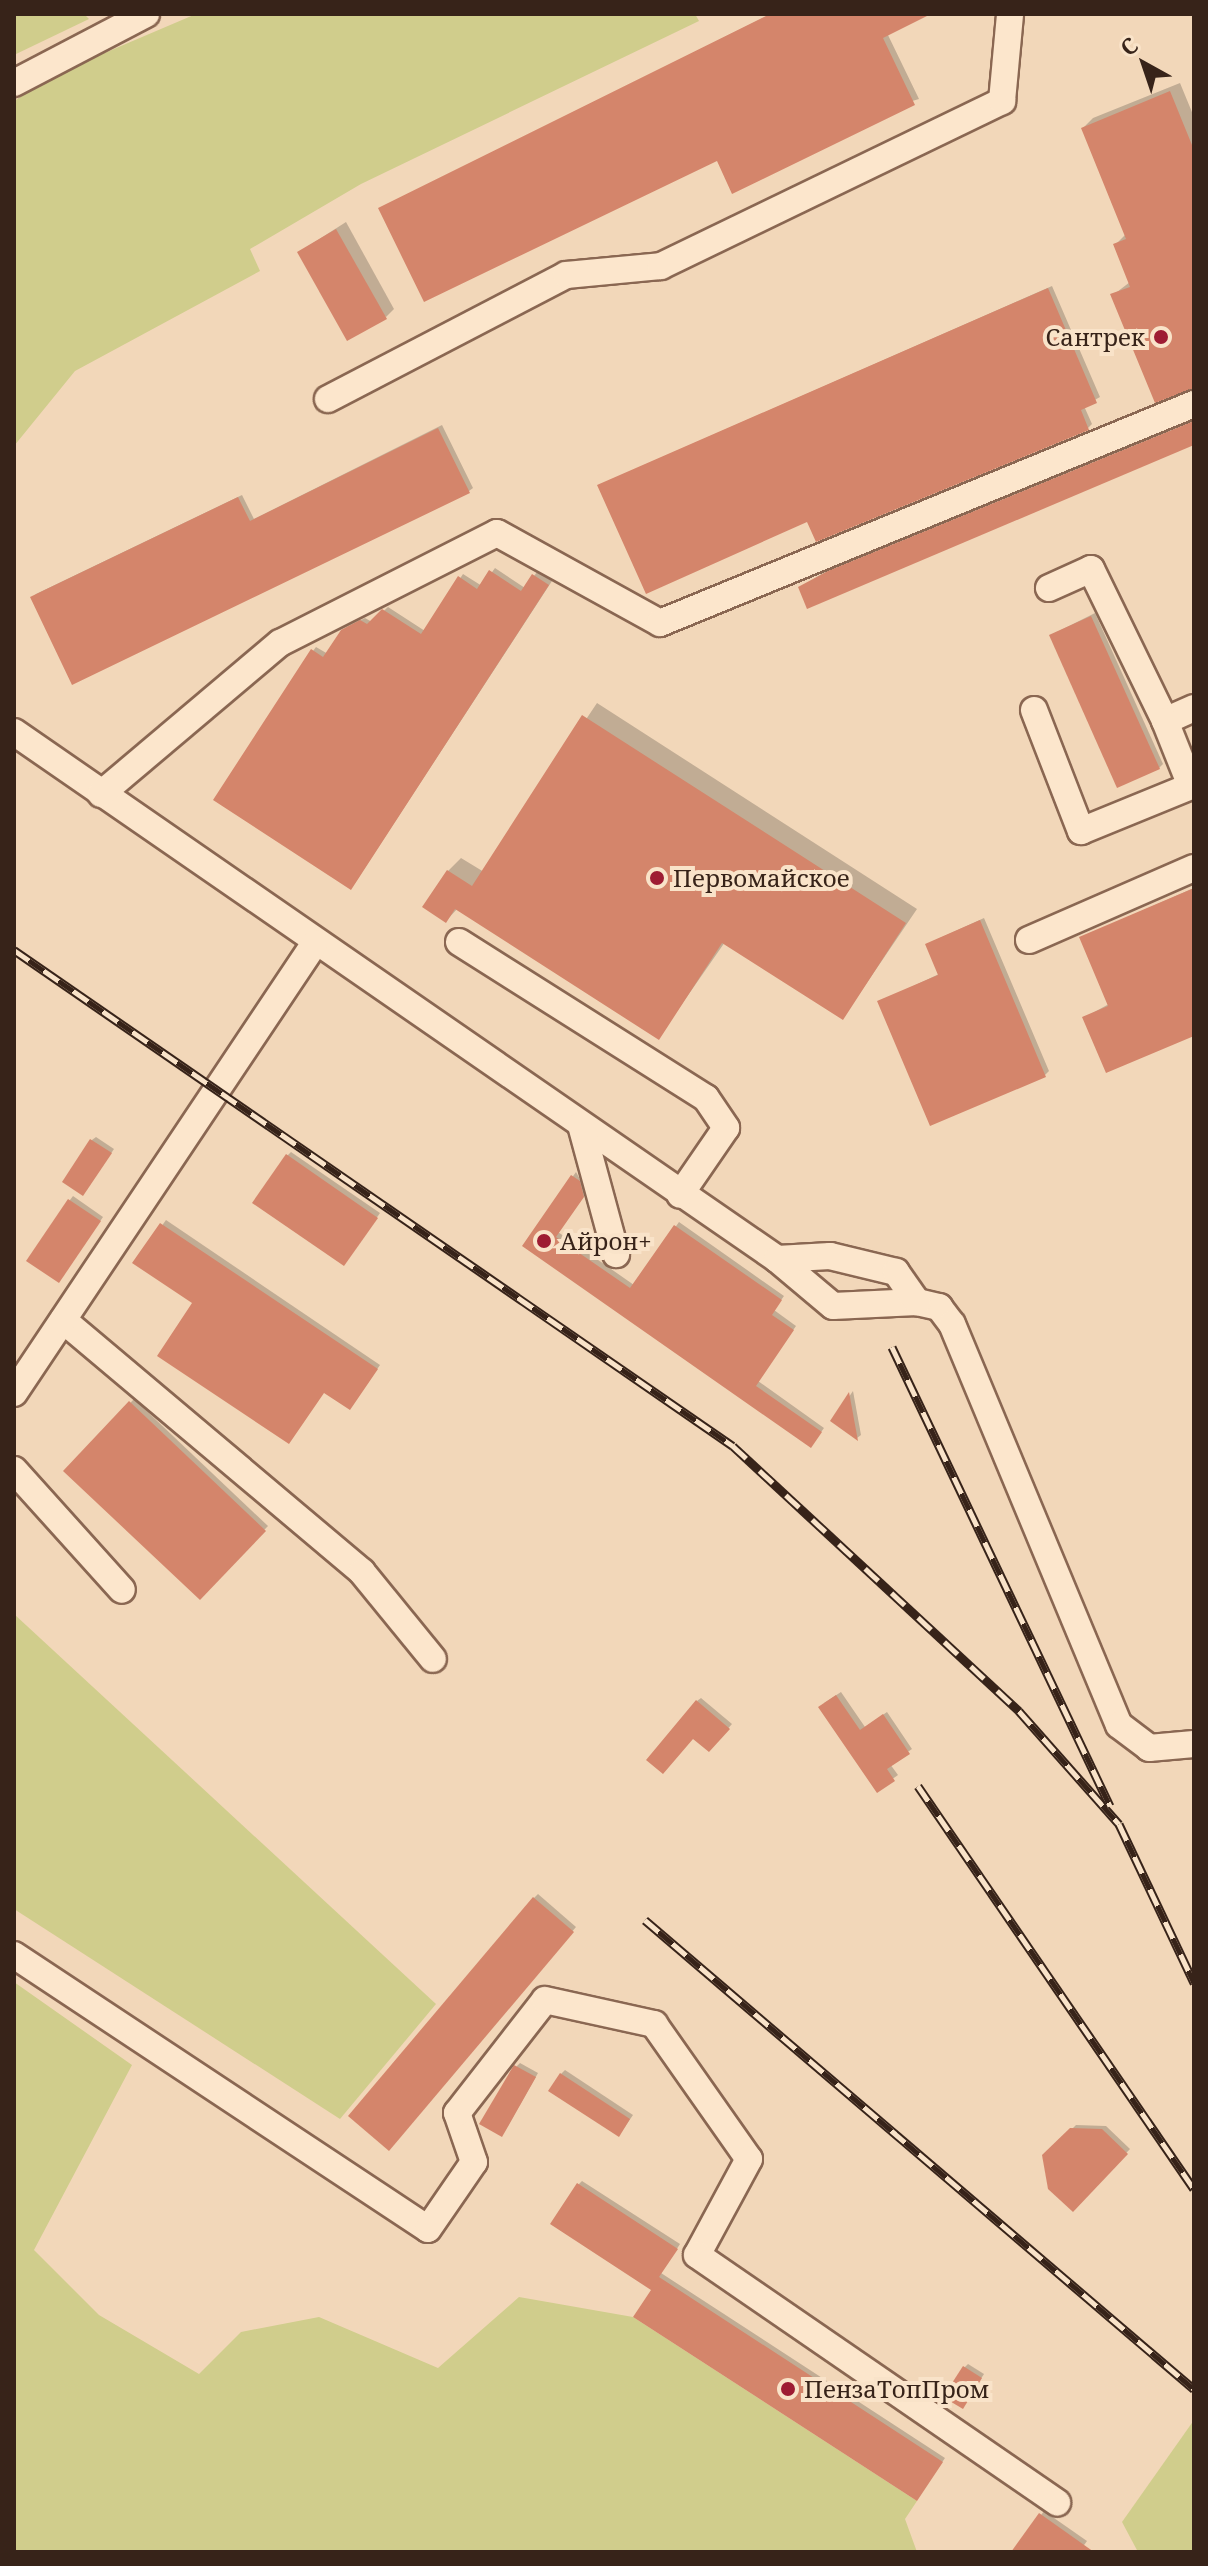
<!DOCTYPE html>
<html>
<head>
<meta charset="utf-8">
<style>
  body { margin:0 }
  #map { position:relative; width:1208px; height:2566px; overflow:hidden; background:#f2d7b9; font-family:"Noto Serif",serif }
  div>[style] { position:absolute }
  .green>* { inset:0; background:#d0cd8c }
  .shadow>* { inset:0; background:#0003 }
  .building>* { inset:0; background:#d4856b }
  .roads { filter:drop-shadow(2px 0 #8a6752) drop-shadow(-2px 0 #8a6752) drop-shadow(0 2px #8a6752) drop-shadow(0 -2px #8a6752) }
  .minor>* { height:26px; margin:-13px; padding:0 13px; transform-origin:13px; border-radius:13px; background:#fce6cc }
  .rail>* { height:9px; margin-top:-4.5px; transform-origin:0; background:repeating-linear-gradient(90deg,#f9e3c9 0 18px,#372319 0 36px); box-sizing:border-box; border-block:2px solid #372319 }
  .dots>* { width:22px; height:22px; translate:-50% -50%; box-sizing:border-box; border:4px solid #f9e3c9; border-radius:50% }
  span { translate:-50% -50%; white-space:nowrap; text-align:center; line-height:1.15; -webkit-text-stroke:8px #f9e3c9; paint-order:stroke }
  .poi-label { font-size:24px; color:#372319 }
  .right { translate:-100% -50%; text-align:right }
  .left { translate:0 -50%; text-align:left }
  .frame { position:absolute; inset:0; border:16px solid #372319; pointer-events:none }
  .north { position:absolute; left:1104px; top:24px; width:80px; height:80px; -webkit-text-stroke:6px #f9e3c9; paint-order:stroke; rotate:320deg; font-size:22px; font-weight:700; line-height:32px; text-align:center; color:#372319 }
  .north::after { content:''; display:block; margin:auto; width:28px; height:36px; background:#372319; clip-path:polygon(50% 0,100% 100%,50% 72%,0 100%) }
</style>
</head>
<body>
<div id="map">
  <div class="green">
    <div style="clip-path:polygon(14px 14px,84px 14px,89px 19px,14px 55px)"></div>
    <div style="clip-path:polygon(196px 14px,695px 14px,699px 21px,361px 184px,250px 249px,260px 271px,75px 371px,14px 446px,14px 101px,60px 72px)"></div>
    <div style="clip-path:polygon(14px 1614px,436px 2004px,340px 2119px,14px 1909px)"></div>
    <div style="clip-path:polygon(14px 1982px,132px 2065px,34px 2250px,99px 2315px,199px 2374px,241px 2332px,319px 2317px,438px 2368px,519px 2297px,633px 2317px,917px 2501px,905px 2519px,917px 2552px,14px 2552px)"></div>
    <div style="clip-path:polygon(1194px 2420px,1194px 2552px,1138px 2552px,1122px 2522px)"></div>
  </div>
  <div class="shadow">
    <div style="clip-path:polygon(771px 14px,927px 14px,887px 33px,919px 99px,718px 158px,381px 209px)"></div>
    <div style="clip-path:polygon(1180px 83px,1194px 117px,1194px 387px,1113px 295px,1130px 282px,1115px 245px,1126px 234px,1083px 128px,1093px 118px)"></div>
    <div style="clip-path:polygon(346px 222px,394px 309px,386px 317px,299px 252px)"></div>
    <div style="clip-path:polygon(1052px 286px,1100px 397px,1084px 406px,1092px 424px,1088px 428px,817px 539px,808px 519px,599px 485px)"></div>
    <div style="clip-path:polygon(1194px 414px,1194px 443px,800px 588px,840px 562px)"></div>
    <div style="clip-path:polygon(442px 425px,473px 488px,469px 491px,73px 682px,33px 597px,36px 594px,242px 495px,254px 519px)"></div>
    <div style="clip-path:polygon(495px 568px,525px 588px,537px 572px,552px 581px,355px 883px,313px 651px,316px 647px,328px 654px,347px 627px,365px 618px,372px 622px,388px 607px,425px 631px,463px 574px,482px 586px)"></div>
    <div style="clip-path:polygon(1095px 613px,1163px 764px,1159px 768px,1051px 635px)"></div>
    <div style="clip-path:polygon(597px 703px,917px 909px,843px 1018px,725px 942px,659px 1037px,458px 908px,446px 921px,448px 871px,461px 858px,484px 872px)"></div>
    <div style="clip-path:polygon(1194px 888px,1194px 1034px,1085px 1017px,1109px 1004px,1082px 937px)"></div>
    <div style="clip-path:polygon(984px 918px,1049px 1071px,1045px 1075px,879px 1002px,939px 974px,927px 944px)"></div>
    <div style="clip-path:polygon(96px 1137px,114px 1149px,87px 1189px,92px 1140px)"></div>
    <div style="clip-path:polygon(291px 1152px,380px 1213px,347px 1260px,287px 1156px)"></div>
    <div style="clip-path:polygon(576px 1172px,587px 1192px,558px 1232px,634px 1285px,679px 1222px,784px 1296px,774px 1310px,796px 1326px,758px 1381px,824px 1428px,814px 1442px,524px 1245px)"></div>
    <div style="clip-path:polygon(73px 1196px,103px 1217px,62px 1277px,70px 1200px)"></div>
    <div style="clip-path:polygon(166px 1220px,380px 1365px,353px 1404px,135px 1263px)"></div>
    <div style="clip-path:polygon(853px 1391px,861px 1435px,857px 1438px,833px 1420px)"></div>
    <div style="clip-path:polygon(134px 1399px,268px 1526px,200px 1597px,66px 1471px)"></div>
    <div style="clip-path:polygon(841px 1692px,865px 1727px,887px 1712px,912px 1749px,890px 1764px,898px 1775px,877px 1790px,824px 1703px)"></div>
    <div style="clip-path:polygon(701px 1698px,732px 1724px,709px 1750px,697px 1701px)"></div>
    <div style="clip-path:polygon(538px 1894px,576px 1927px,392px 2145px,534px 1898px)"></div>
    <div style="clip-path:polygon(520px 2063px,538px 2073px,505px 2131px,516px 2067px)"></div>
    <div style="clip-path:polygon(565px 2070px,633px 2115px,622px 2131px,561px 2074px)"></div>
    <div style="clip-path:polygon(1076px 2125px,1106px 2126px,1130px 2149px,1073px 2209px,1045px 2156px)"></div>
    <div style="clip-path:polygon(582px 2181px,680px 2244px,661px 2273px,945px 2458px,920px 2495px,653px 2289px,578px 2185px)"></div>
    <div style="clip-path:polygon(968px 2364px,984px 2374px,966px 2402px,964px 2368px)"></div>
    <div style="clip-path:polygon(1044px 2511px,1087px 2541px,1079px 2552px,1014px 2552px)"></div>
  </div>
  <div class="building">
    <div style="clip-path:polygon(770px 14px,931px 14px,883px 38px,915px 105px,732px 194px,717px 161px,424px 302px,378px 208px)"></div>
    <div style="clip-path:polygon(1170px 91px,1194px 150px,1194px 388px,1155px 403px,1110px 294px,1130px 287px,1113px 244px,1126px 239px,1081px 128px)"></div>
    <div style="clip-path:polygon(336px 229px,387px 319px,347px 341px,297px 252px)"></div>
    <div style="clip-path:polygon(1048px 288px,1097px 403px,1081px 410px,1089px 430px,816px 542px,807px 522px,646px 594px,597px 485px)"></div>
    <div style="clip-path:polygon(1194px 421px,1194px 445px,807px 609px,798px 587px,828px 571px)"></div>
    <div style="clip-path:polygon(438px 428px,470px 493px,72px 685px,30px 597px,238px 497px,250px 521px)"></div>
    <div style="clip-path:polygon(489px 570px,521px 591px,532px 574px,549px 585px,351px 890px,213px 800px,311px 649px,323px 657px,341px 630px,360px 620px,367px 624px,382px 609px,421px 634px,458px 576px,477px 589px)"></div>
    <div style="clip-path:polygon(1091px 616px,1160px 769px,1117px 788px,1049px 635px)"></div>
    <div style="clip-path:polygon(582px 715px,906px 923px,843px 1020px,722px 943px,659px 1040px,455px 909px,446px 923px,422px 907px,447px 870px,472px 886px)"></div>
    <div style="clip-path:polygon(1194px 888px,1194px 1036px,1106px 1073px,1082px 1017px,1108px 1006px,1079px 937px)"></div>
    <div style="clip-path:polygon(980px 920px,1046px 1077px,930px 1126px,877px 1001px,938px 975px,925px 944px)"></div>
    <div style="clip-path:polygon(90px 1139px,112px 1153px,83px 1196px,62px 1182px)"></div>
    <div style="clip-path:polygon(286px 1154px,378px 1218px,344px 1266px,252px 1203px)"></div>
    <div style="clip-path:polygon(571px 1175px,580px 1181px,584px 1197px,556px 1237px,630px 1288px,674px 1225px,782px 1300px,772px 1315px,794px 1330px,756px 1386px,822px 1432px,811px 1448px,522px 1246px)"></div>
    <div style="clip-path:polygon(68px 1199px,101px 1221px,59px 1283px,26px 1261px)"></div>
    <div style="clip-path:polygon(160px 1223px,378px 1369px,350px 1410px,324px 1393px,289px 1444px,157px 1356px,192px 1303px,132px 1263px)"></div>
    <div style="clip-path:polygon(849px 1392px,858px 1441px,830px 1421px)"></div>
    <div style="clip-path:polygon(129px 1401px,266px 1531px,200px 1600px,63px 1471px)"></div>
    <div style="clip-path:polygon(836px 1695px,860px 1730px,883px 1714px,910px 1754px,887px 1769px,895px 1781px,877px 1793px,818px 1707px)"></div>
    <div style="clip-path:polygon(696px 1700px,730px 1729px,709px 1752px,693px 1739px,663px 1774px,646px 1760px)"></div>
    <div style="clip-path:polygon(533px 1897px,574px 1932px,389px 2151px,348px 2116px)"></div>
    <div style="clip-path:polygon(514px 2065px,536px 2077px,502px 2137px,479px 2124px)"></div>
    <div style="clip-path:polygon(560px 2073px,630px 2119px,619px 2137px,548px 2091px)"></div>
    <div style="clip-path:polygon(1070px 2128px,1102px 2129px,1128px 2154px,1073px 2212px,1048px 2189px,1042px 2155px)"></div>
    <div style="clip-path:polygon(577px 2183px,678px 2249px,659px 2277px,943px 2462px,917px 2501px,633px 2317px,651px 2290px,550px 2224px)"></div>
    <div style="clip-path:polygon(963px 2366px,982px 2378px,963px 2409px,943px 2397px)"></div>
    <div style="clip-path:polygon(1039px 2513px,1094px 2552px,1011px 2552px)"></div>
  </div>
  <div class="roads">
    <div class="minor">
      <div style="left:14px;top:83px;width:149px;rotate:-27.6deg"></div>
      <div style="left:328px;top:399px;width:268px;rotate:-27.5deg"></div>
      <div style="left:566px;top:275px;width:95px;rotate:-5.4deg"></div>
      <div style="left:661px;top:266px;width:379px;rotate:-25.8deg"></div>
      <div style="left:1002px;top:101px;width:87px;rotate:-84.7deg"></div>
      <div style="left:1049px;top:588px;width:46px;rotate:-24.3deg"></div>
      <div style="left:1091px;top:569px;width:169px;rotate:64deg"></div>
      <div style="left:1165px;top:721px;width:32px;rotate:-24deg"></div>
      <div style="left:1034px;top:710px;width:130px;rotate:68.8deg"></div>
      <div style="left:1081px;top:831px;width:119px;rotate:-22.2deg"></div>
      <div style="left:1191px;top:786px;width:70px;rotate:-111.8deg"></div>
      <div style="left:14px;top:732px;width:927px;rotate:34.63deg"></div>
      <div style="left:777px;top:1259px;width:73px;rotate:40deg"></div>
      <div style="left:833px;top:1306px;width:84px;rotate:-2.7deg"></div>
      <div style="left:917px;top:1302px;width:23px;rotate:13deg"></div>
      <div style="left:939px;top:1307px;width:21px;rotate:53deg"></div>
      <div style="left:952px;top:1324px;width:434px;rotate:67.4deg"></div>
      <div style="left:1119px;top:1725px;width:38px;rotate:37deg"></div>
      <div style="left:1149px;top:1748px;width:45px;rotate:-5.1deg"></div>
      <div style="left:101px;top:794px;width:234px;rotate:-40.2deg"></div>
      <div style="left:280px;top:643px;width:243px;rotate:-26.9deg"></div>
      <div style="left:497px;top:533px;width:186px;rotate:28.9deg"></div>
      <div style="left:660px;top:623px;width:577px;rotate:-22.3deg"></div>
      <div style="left:1029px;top:940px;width:180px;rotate:-23.6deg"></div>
      <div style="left:459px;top:942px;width:292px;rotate:32.3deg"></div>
      <div style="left:706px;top:1098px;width:36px;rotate:56deg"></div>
      <div style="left:726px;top:1128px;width:81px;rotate:124.5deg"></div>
      <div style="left:581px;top:1125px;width:134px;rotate:74.8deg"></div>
      <div style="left:777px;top:1259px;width:53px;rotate:-3.2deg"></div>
      <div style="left:830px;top:1256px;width:68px;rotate:13.6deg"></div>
      <div style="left:896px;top:1272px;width:37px;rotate:55deg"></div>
      <div style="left:63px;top:1320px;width:391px;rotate:40.1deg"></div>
      <div style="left:362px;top:1572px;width:112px;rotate:50.8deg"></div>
      <div style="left:14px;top:1393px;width:541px;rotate:-56.22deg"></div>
      <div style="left:14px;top:1470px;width:161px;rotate:48deg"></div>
      <div style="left:14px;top:1955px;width:496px;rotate:33.5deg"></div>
      <div style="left:428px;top:2229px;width:81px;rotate:-55.5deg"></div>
      <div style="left:474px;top:2162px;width:52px;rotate:-109.1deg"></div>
      <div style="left:457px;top:2113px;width:143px;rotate:-52.1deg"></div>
      <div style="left:545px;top:2000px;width:112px;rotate:12.4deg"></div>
      <div style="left:654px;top:2024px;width:165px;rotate:54.9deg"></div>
      <div style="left:749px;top:2159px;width:109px;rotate:118.4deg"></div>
      <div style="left:697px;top:2255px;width:437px;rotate:34.5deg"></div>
    </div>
  </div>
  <div class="rail">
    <div style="left:14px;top:950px;width:873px;rotate:34.6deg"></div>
    <div style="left:733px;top:1446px;width:390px;rotate:42.8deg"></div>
    <div style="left:1019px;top:1711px;width:151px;rotate:48.5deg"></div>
    <div style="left:1119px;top:1824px;width:176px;rotate:64.7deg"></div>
    <div style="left:892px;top:1347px;width:508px;rotate:64.59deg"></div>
    <div style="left:918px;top:1786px;width:488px;rotate:55.6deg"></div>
    <div style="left:645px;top:1920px;width:722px;rotate:40.51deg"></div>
  </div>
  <div class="dots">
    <div style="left:1161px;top:337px;background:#9e1c33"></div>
    <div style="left:657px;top:878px;background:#9e1c33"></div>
    <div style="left:544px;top:1241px;background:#9e1c33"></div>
    <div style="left:788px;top:2389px;background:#9e1c33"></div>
  </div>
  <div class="poi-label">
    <span class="right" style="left:1145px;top:337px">Сантрек</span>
    <span class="left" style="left:673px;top:878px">Первомайское</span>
    <span class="left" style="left:560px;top:1241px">Айрон+</span>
    <span class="left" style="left:804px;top:2389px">ПензаТопПром</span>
  </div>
  <div class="frame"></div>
  <div class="north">С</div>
</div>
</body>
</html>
